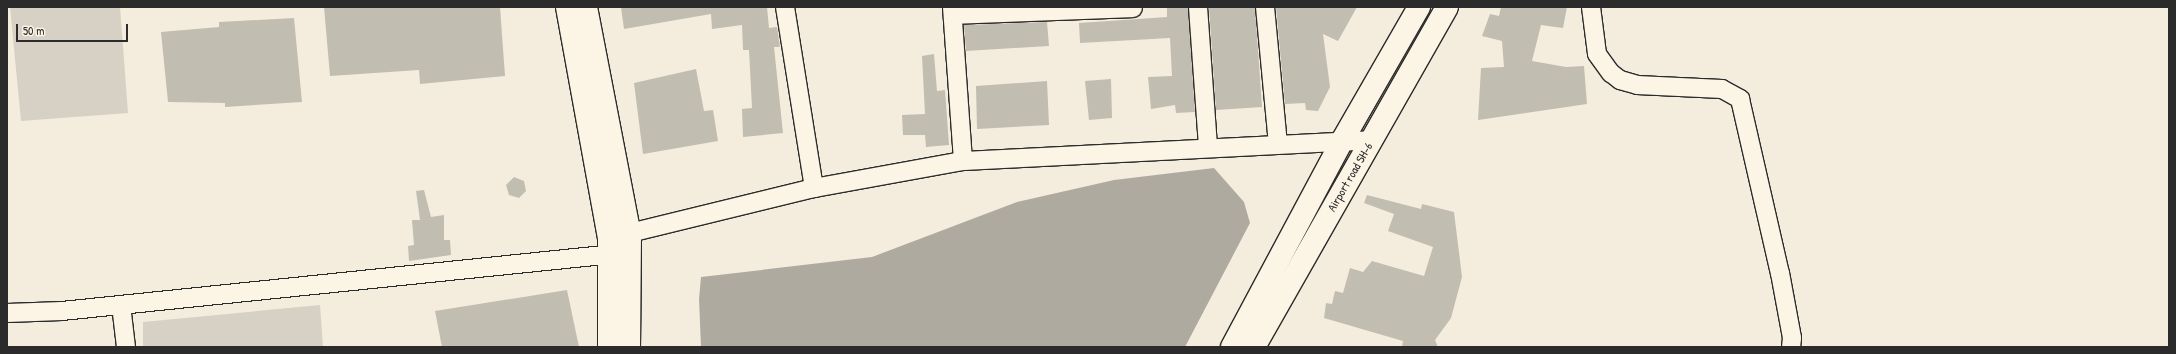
<!DOCTYPE html>
<html>
<head>
<meta charset="utf-8">
<style>
  body { margin:0 }
  #map { position:relative; width:2176px; height:354px; overflow:hidden; background:#f4edde; font-family:"Patrick Hand",sans-serif }
  div>[style] { position:absolute }
  .green>* { inset:0; background:#d6d1c4 }
  .water>* { inset:0; background:#afaaa0 }
  .building>* { inset:0; background:#c2bdb1 }
  .roads { filter:drop-shadow(1px 0 #2b2b2b) drop-shadow(-1px 0 #2b2b2b) drop-shadow(0 1px #2b2b2b) drop-shadow(0 -1px #2b2b2b) }
  .minor>* { height:18px; margin:-9px; padding:0 9px; transform-origin:9px; border-radius:9px; background:#fcf5e5 }
  .major>* { height:22px; margin:-11px; padding:0 11px; transform-origin:11px; border-radius:11px; background:#fcf5e5 }
  span { translate:-50% -50%; white-space:nowrap; text-align:center; line-height:1.15; -webkit-text-stroke:3px #fcf5e5; paint-order:stroke }
  .street-label { font-size:12px; color:#2b2b2b }
  .frame { position:absolute; inset:0; border:8px solid #2b2b2b; pointer-events:none }
  .scale { position:absolute; left:16px; top:24px; width:112px; height:18px; box-sizing:border-box; border:2px solid #2b2b2b; border-top:0; padding-left:5px; font-size:12px; line-height:14px; white-space:nowrap; color:#2b2b2b; -webkit-text-stroke:3px #fcf5e5; paint-order:stroke }
</style>
</head>
<body>
<div id="map">
  <div class="green">
    <div style="clip-path:polygon(10px 7px,120px 7px,128px 113px,21px 121px)"></div>
    <div style="clip-path:polygon(320px 305px,323px 347px,143px 347px,143px 322px)"></div>
  </div>
  <div class="water">
    <div style="clip-path:polygon(1214px 168px,1244px 202px,1250px 223px,1185px 347px,701px 347px,699px 299px,701px 277px,872px 257px,1017px 202px,1114px 180px)"></div>
  </div>
  <div class="building">
    <div style="clip-path:polygon(324px 7px,500px 7px,505px 76px,420px 84px,419px 70px,330px 76px)"></div>
    <div style="clip-path:polygon(621px 7px,767px 7px,769px 28px,777px 27px,780px 47px,774px 47px,783px 133px,743px 137px,742px 109px,752px 108px,749px 50px,743px 50px,742px 25px,712px 29px,711px 14px,624px 29px)"></div>
    <div style="clip-path:polygon(1167px 7px,1188px 7px,1195px 112px,1176px 113px,1175px 105px,1151px 109px,1148px 77px,1172px 76px,1170px 38px,1080px 43px,1079px 23px,1167px 17px)"></div>
    <div style="clip-path:polygon(1209px 7px,1255px 7px,1262px 107px,1216px 110px)"></div>
    <div style="clip-path:polygon(1276px 7px,1357px 7px,1338px 41px,1323px 34px,1330px 87px,1318px 111px,1306px 110px,1305px 103px,1285px 104px)"></div>
    <div style="clip-path:polygon(1501px 7px,1567px 7px,1563px 28px,1541px 25px,1532px 61px,1566px 67px,1584px 66px,1587px 104px,1478px 120px,1481px 68px,1504px 67px,1502px 41px,1482px 36px,1490px 14px,1499px 16px)"></div>
    <div style="clip-path:polygon(294px 18px,302px 102px,225px 107px,225px 103px,168px 102px,161px 32px,219px 27px,219px 22px)"></div>
    <div style="clip-path:polygon(1047px 22px,1049px 46px,966px 51px,964px 25px)"></div>
    <div style="clip-path:polygon(934px 54px,937px 91px,945px 90px,949px 145px,926px 147px,925px 135px,903px 135px,902px 115px,925px 114px,922px 56px)"></div>
    <div style="clip-path:polygon(696px 69px,704px 111px,713px 110px,718px 141px,643px 154px,634px 83px)"></div>
    <div style="clip-path:polygon(1111px 79px,1112px 118px,1089px 120px,1085px 81px)"></div>
    <div style="clip-path:polygon(1047px 81px,1049px 125px,977px 129px,976px 86px)"></div>
    <div style="clip-path:polygon(514px 177px,524px 181px,526px 191px,519px 198px,509px 195px,506px 185px)"></div>
    <div style="clip-path:polygon(424px 190px,431px 217px,444px 215px,444px 240px,450px 240px,451px 255px,409px 261px,408px 246px,414px 245px,412px 220px,420px 220px,416px 191px)"></div>
    <div style="clip-path:polygon(1367px 195px,1421px 209px,1422px 204px,1454px 212px,1462px 277px,1451px 318px,1435px 340px,1438px 347px,1402px 347px,1403px 341px,1324px 318px,1326px 303px,1332px 304px,1335px 291px,1343px 293px,1350px 268px,1363px 272px,1372px 261px,1424px 276px,1433px 247px,1388px 231px,1394px 214px,1364px 203px)"></div>
    <div style="clip-path:polygon(567px 290px,579px 347px,442px 347px,435px 311px)"></div>
  </div>
  <div class="roads">
    <div class="minor">
      <div style="left:952px;top:7px;width:154px;rotate:85.9deg"></div>
      <div style="left:963px;top:161px;width:409px;rotate:-2.9deg"></div>
      <div style="left:1198px;top:7px;width:141px;rotate:85.9deg"></div>
      <div style="left:1265px;top:7px;width:138px;rotate:84.6deg"></div>
      <div style="left:1591px;top:7px;width:47px;rotate:82.7deg"></div>
      <div style="left:1597px;top:54px;width:24px;rotate:54deg"></div>
      <div style="left:1611px;top:73px;width:11px;rotate:38deg"></div>
      <div style="left:1620px;top:80px;width:18px;rotate:16deg"></div>
      <div style="left:1637px;top:85px;width:85px;rotate:2.7deg"></div>
      <div style="left:1722px;top:89px;width:21px;rotate:29deg"></div>
      <div style="left:1740px;top:99px;width:179px;rotate:77.1deg"></div>
      <div style="left:1780px;top:273px;width:66px;rotate:79.5deg"></div>
      <div style="left:1792px;top:338px;width:9px;rotate:96deg"></div>
      <div style="left:953px;top:15px;width:180px;rotate:-2.2deg"></div>
      <div style="left:814px;top:188px;width:151px;rotate:-10.3deg"></div>
      <div style="left:617px;top:236px;width:203px;rotate:-13.7deg"></div>
      <div style="left:814px;top:188px;width:183px;rotate:-99.1deg"></div>
      <div style="left:121px;top:305px;width:42px;rotate:83.2deg"></div>
      <div style="left:7px;top:313px;width:55px;rotate:-2.1deg"></div>
      <div style="left:62px;top:311px;width:564px;rotate:-5.9deg"></div>
    </div>
    <div class="major">
      <div style="left:567px;top:7px;width:234px;rotate:79.7deg"></div>
      <div style="left:609px;top:237px;width:110px;rotate:90deg"></div>
      <div style="left:586px;top:7px;width:232px;rotate:79.1deg"></div>
      <div style="left:630px;top:235px;width:112px;rotate:90.5deg"></div>
      <div style="left:1232px;top:347px;width:234px;rotate:-61.9deg"></div>
      <div style="left:1342px;top:141px;width:155px;rotate:-60.1deg"></div>
      <div style="left:1254px;top:347px;width:391px;rotate:-60.4deg"></div>
    </div>
  </div>
  <div class="street-label">
    <span style="left:1350px;top:177px;rotate:-60deg">Airport road SH-6</span>
  </div>
  <div class="frame"></div>
  <div class="scale">50 m</div>
</div>
</body>
</html>
